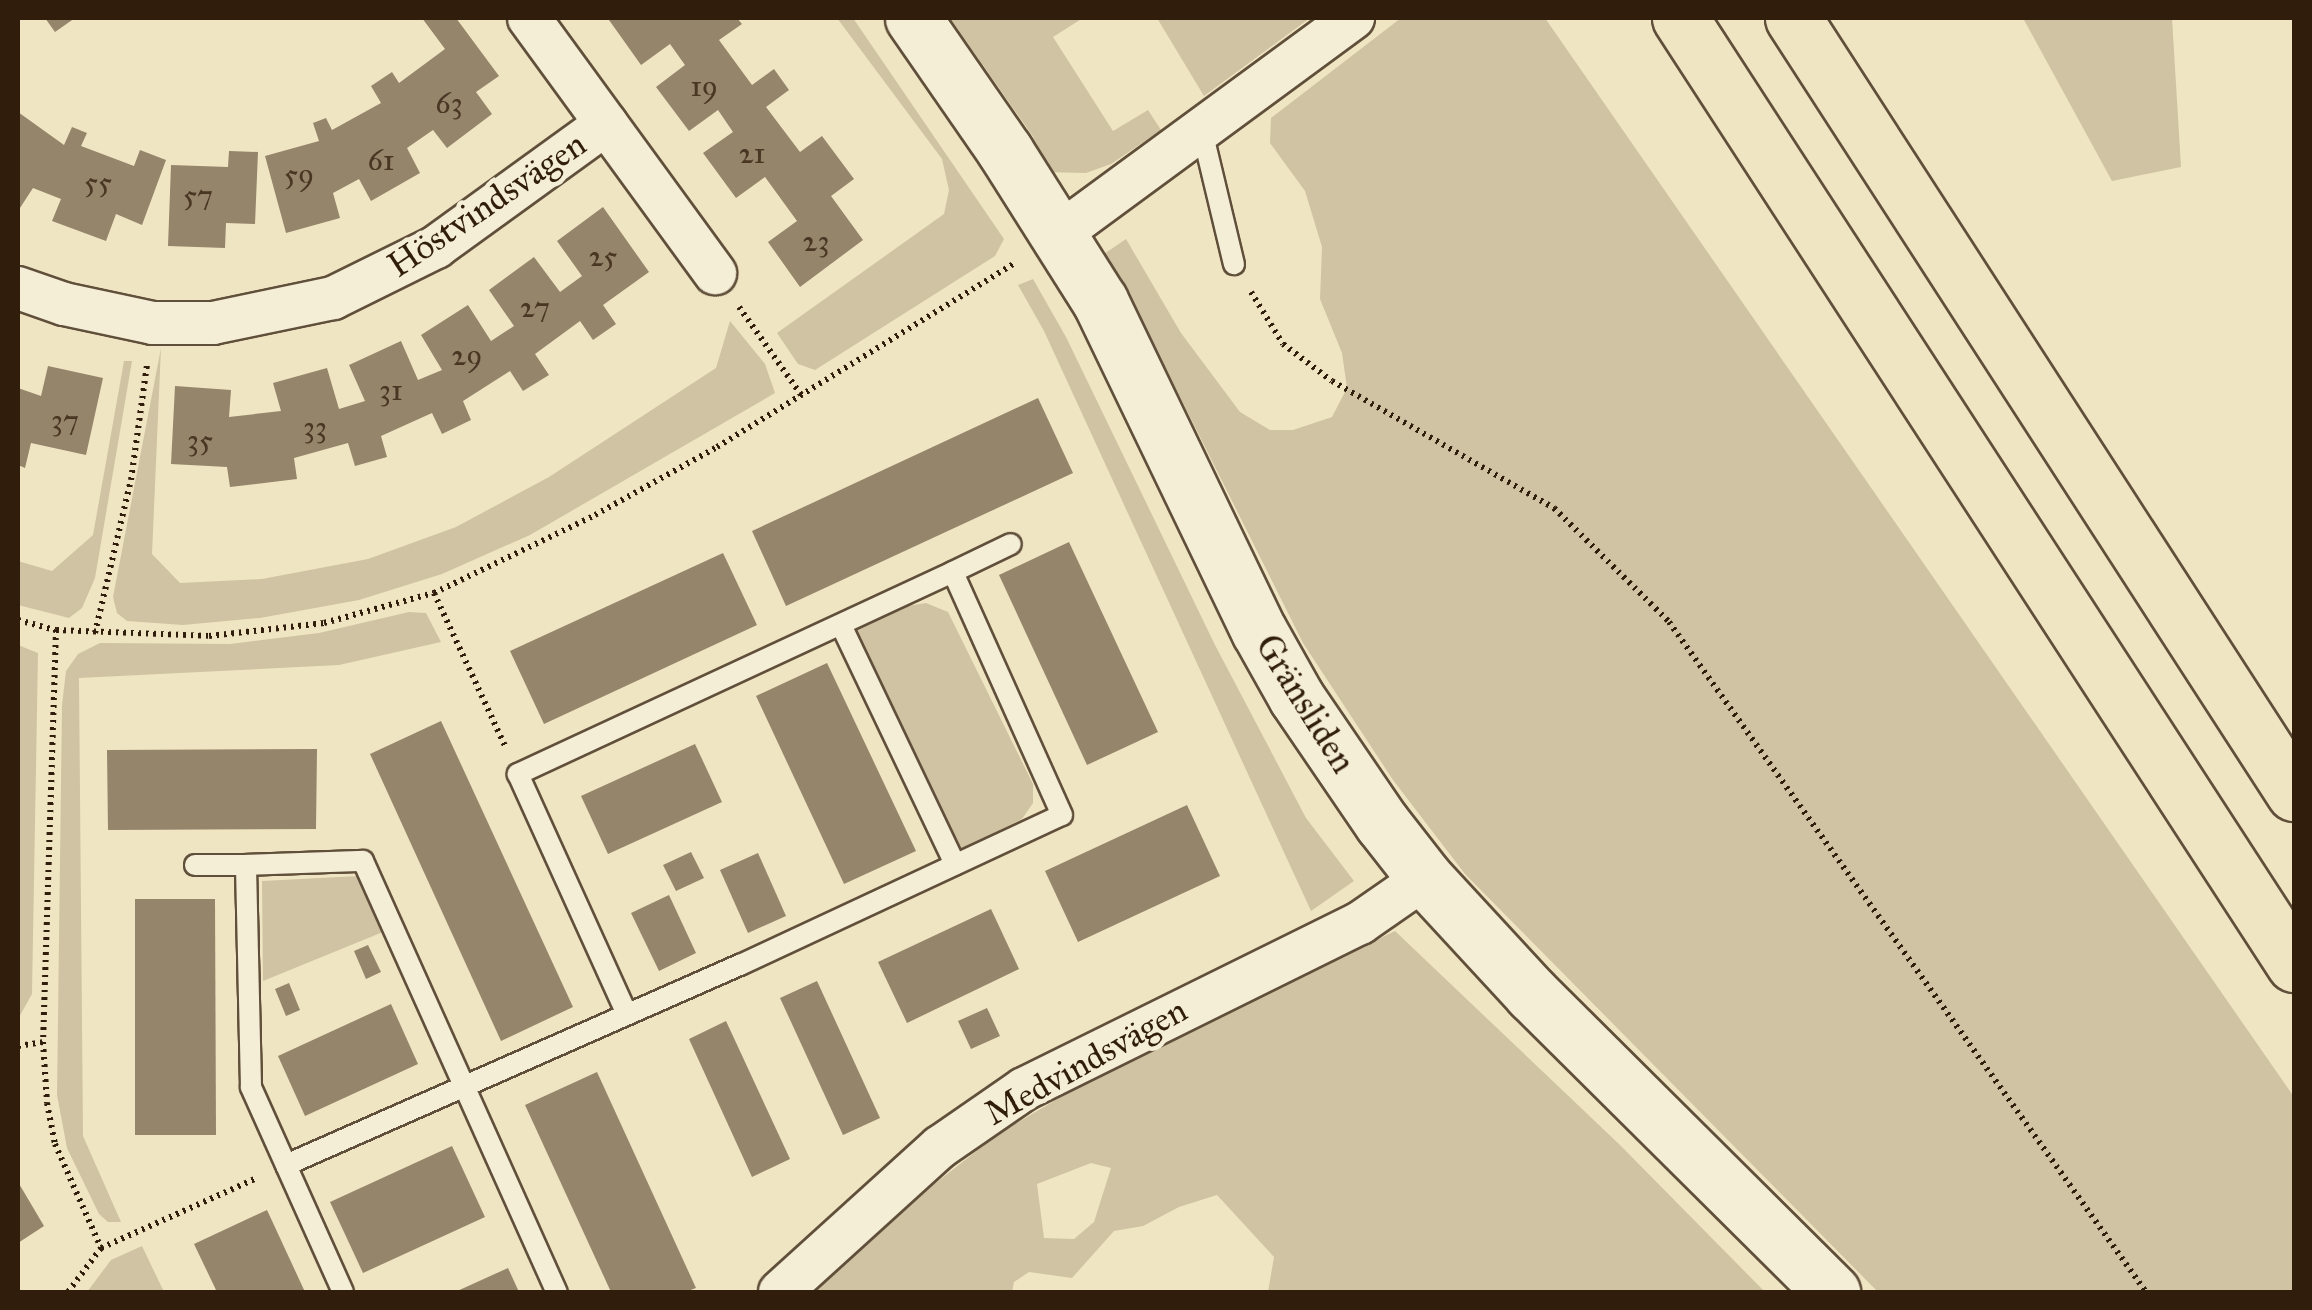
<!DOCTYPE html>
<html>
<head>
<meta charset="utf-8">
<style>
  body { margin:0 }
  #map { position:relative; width:2312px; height:1310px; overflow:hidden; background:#f0e5c2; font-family:"IM FELL Great Primer",serif }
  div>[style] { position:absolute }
  .green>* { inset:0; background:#cfc3a3 }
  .building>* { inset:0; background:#94856b }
  .path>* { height:6px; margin-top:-3px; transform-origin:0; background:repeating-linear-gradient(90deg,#301d0c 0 2.5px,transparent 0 7.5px) }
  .roads { filter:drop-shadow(2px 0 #604f3a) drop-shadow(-2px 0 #604f3a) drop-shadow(0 2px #604f3a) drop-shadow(0 -2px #604f3a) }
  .lane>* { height:20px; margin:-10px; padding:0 10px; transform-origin:10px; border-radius:10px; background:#f5eed7 }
  .street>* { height:42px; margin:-21px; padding:0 21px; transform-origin:21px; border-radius:21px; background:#f5eed7 }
  .secondary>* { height:55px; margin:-27.5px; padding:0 27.5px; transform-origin:27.5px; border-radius:27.5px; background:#f5eed7 }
  .highway>* { height:55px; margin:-27.5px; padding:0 27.5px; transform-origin:27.5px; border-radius:27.5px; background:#f0e5c2 }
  span { translate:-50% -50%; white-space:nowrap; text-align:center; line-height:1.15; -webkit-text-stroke:9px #f5eed7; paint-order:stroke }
  .number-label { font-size:30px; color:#493724 }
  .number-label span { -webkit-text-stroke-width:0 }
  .street-label { font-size:35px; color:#301d0c }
  .frame { position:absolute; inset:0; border:20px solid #301d0c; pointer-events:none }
</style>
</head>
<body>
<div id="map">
  <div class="green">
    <div style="clip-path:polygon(837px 18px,853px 18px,1004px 239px,995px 256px,815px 370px,798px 364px,777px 333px,944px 214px,949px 190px,942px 159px)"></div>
    <div style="clip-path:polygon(950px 18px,1083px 18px,1053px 37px,1113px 131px,1148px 110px,1161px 130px,1111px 164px,1086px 173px,1044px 172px,1019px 149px,1034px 138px)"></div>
    <div style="clip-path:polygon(1157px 18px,1310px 18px,1204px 96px)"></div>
    <div style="clip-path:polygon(1401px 18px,1545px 18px,2294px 1097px,2294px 1292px,1878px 1292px,1465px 874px,1393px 780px,1303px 643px,1163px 363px,1101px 256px,1126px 239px,1181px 333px,1240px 412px,1270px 430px,1293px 430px,1332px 417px,1347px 388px,1342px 353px,1320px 299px,1322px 247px,1305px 191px,1270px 143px,1271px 118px)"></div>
    <div style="clip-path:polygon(2023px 18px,2172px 18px,2181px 167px,2112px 181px)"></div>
    <div style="clip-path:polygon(1033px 279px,1066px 337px,1215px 645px,1306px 818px,1354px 881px,1311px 911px,1044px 331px,1018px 285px)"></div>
    <div style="clip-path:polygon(730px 321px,765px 364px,775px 393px,530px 535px,442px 574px,359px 600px,260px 618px,183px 625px,127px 621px,117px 613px,113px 597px,161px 348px,152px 554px,180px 583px,262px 579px,368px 559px,456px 527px,549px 477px,716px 368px)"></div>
    <div style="clip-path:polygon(124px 361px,132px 361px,95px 578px,82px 608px,69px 618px,18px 605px,18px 561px,52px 571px,93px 535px)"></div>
    <div style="clip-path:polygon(926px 603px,948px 612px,1033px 784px,1033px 803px,1022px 819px,957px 851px,854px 631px,907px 606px)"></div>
    <div style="clip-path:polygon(409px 612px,426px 613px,441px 642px,339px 665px,79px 678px,83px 1136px,121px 1222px,108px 1222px,99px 1214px,67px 1148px,57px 1095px,62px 705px,66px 671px,78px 654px,100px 643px,230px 644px,319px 633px)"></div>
    <div style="clip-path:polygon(18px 645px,38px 653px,32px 994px,18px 1019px)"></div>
    <div style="clip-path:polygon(359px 876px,383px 932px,263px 981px,262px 881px)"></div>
    <div style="clip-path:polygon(evenodd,1395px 931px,1620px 1145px,1765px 1292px,1268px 1292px,1274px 1257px,1217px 1195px,1179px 1207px,1143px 1226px,1114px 1231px,1072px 1278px,1029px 1272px,1014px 1282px,1012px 1292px,814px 1292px,932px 1186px,998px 1134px,1083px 1084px,1395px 931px,1091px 1163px,1111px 1168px,1094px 1222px,1074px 1239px,1044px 1238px,1037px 1184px,1091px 1163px)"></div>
    <div style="clip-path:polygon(142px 1246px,164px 1292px,87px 1292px,111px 1260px)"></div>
  </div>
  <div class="building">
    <div style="clip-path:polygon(45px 18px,75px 18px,55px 32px)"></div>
    <div style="clip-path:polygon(422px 18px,456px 18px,499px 76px,476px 92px,492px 114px,447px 148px,433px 130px,407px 148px,420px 173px,371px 201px,359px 179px,333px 193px,340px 218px,286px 233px,265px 156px,319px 141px,313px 123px,326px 118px,332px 130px,381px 103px,371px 86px,392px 72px,399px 83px,445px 49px)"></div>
    <div style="clip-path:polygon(612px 18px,737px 18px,742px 24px,719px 40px,752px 85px,774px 69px,789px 90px,766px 107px,800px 152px,822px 136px,854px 179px,831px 196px,863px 240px,800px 287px,768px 242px,797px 221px,765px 177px,736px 198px,703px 153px,733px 132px,718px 110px,689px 131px,656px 87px,685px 65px,670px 44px,641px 65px,609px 20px)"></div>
    <div style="clip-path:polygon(18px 112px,64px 145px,72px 127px,87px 133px,81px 146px,134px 166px,140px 150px,166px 160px,142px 225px,116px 214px,106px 241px,52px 221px,61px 199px,33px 188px,18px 211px)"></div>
    <div style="clip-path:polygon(229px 151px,258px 152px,255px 224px,226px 223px,225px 248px,168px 246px,171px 165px,228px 167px)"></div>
    <div style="clip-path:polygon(603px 207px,649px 272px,603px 305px,616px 324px,593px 340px,580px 321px,535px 354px,549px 375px,523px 391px,510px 371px,463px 401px,471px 420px,442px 434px,432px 413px,381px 436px,387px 457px,355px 466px,348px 443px,294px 458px,297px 479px,230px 487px,227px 467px,171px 464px,175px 386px,231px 390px,229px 417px,281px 411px,273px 383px,327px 368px,339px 409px,365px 401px,349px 365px,401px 341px,418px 380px,442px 370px,421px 335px,468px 305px,491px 341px,514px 326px,489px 290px,534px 257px,560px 292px,582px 276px,557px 241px)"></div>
    <div style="clip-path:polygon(48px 366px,103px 378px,86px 455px,31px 443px,25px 468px,18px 465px,18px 388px,41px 396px)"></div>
    <div style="clip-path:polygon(1038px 398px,1073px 473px,786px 606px,752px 531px)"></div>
    <div style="clip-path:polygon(1069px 542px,1158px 732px,1087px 765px,999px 575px)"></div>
    <div style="clip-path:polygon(723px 553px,757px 625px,544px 724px,510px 651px)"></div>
    <div style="clip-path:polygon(827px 663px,916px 851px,844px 884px,756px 696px)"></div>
    <div style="clip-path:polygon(441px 721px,573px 1007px,501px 1041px,370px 754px)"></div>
    <div style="clip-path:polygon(695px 744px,722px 802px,608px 854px,581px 796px)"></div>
    <div style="clip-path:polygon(317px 749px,316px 829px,108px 830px,107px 750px)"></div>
    <div style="clip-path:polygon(1187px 805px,1220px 876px,1078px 942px,1045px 871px)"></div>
    <div style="clip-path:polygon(691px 852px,704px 878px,676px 891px,663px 865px)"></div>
    <div style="clip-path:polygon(758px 853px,786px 916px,748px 933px,720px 870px)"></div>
    <div style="clip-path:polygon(669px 895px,696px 953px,659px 971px,631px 913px)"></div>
    <div style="clip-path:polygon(135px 899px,215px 899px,216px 1135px,135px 1135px)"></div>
    <div style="clip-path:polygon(991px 909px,1019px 969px,907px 1023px,878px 962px)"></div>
    <div style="clip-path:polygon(368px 945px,381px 972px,366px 979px,354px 951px)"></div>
    <div style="clip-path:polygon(817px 981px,880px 1118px,843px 1135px,780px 998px)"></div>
    <div style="clip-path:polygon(289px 983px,300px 1010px,286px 1016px,275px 989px)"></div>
    <div style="clip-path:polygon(391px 1004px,418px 1064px,305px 1116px,278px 1056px)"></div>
    <div style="clip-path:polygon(987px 1008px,1000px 1036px,971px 1049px,958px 1021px)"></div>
    <div style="clip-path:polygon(726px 1021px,790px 1159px,752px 1177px,689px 1039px)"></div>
    <div style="clip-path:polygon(597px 1072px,696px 1288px,685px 1292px,611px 1292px,525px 1105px)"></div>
    <div style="clip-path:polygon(452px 1146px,485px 1217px,363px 1273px,330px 1202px)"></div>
    <div style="clip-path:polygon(18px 1182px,44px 1226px,18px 1243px)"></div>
    <div style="clip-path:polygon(267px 1210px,305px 1292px,217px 1292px,194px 1244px)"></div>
    <div style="clip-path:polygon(508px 1268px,519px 1292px,455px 1292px)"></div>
  </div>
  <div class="path">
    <div style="left:1251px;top:292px;width:61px;rotate:58.4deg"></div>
    <div style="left:1283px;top:344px;width:61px;rotate:37.1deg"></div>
    <div style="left:1332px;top:381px;width:256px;rotate:29.8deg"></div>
    <div style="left:1554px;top:508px;width:162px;rotate:44.7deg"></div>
    <div style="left:1669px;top:622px;width:822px;rotate:54.55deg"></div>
    <div style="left:739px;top:307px;width:109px;rotate:54.7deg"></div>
    <div style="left:434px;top:593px;width:169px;rotate:65.1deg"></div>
    <div style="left:18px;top:620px;width:39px;rotate:15deg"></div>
    <div style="left:56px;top:630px;width:153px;rotate:2.2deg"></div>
    <div style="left:209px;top:636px;width:116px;rotate:-6.4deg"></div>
    <div style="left:324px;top:623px;width:114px;rotate:-15.3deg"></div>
    <div style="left:434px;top:593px;width:179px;rotate:-25.8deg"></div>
    <div style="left:595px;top:515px;width:140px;rotate:-29.1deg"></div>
    <div style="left:717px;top:447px;width:352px;rotate:-31.7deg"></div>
    <div style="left:56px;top:630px;width:412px;rotate:91.8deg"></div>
    <div style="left:43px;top:1042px;width:61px;rotate:86.2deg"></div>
    <div style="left:47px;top:1103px;width:42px;rotate:79deg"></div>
    <div style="left:55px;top:1144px;width:114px;rotate:66.1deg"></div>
    <div style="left:101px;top:1248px;width:55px;rotate:126.9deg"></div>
    <div style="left:95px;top:633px;width:157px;rotate:-76.8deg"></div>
    <div style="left:131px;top:480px;width:117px;rotate:-82.1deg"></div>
    <div style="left:18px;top:1046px;width:25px;rotate:-9deg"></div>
    <div style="left:101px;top:1248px;width:171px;rotate:-24.2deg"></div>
  </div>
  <div class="roads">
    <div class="lane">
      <div style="left:1202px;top:131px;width:137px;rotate:76.5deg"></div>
      <div style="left:953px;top:572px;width:64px;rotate:-25.8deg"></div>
      <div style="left:841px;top:625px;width:265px;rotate:64.5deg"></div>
      <div style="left:195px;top:865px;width:51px"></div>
      <div style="left:286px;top:1165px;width:496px;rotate:-23.8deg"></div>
      <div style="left:740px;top:965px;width:355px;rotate:-25deg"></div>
      <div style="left:1062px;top:815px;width:266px;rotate:-114.2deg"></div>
      <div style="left:953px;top:572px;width:480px;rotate:155.1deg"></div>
      <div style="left:518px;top:774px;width:261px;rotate:65.6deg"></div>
      <div style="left:343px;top:1292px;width:225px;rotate:-114.2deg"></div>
      <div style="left:251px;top:1087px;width:222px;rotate:-91.3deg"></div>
      <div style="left:246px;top:865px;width:117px;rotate:-2deg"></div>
      <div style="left:363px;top:861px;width:473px;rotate:65.8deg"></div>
    </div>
    <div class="street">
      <div style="left:529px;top:18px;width:316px;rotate:53.9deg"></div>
      <div style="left:1059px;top:234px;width:365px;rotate:-36.3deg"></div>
      <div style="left:18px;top:288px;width:49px;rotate:19.2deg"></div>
      <div style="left:64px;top:304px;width:91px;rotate:12.1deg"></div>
      <div style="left:153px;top:323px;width:60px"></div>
      <div style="left:213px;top:323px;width:123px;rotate:-11.8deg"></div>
      <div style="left:333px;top:298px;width:115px;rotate:-26.3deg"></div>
      <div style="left:436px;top:247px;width:210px;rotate:-35.9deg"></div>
      <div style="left:780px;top:1292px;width:216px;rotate:-42.2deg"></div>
      <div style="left:940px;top:1147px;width:102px;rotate:-34.6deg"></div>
      <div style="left:1024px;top:1089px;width:375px;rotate:-26.3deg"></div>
      <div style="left:1360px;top:923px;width:79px;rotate:-34.7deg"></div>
    </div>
    <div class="secondary">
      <div style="left:913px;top:18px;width:162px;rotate:55.3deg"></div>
      <div style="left:1005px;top:151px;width:178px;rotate:57.7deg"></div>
      <div style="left:1100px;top:301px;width:366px;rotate:64.3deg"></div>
      <div style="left:1259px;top:631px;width:76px;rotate:60.7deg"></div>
      <div style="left:1296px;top:697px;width:153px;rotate:55.7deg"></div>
      <div style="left:1382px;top:823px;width:70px;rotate:52deg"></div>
      <div style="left:1425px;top:878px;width:158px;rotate:47.3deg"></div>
      <div style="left:1532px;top:994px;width:423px;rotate:44.8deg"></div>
    </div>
    <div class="highway">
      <div style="left:1680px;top:18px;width:1128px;rotate:57.01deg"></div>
      <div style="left:1793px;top:18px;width:923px;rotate:57.12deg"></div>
    </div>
  </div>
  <div class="number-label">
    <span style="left:704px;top:86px">19</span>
    <span style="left:449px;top:103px">63</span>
    <span style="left:752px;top:153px">21</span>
    <span style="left:381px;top:160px">61</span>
    <span style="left:299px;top:174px">59</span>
    <span style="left:98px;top:182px">55</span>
    <span style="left:198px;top:195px">57</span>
    <span style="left:816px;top:241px">23</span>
    <span style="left:603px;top:256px">25</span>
    <span style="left:535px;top:307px">27</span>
    <span style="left:467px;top:355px">29</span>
    <span style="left:391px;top:390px">31</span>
    <span style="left:65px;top:420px">37</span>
    <span style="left:315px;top:427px">33</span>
    <span style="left:200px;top:440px">35</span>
  </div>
  <div class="street-label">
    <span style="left:487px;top:205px;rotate:-34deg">Höstvindsvägen</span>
    <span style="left:1305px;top:704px;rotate:58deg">Gränsliden</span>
    <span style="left:1086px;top:1062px;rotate:-29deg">Medvindsvägen</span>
  </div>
  <div class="frame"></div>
</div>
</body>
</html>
